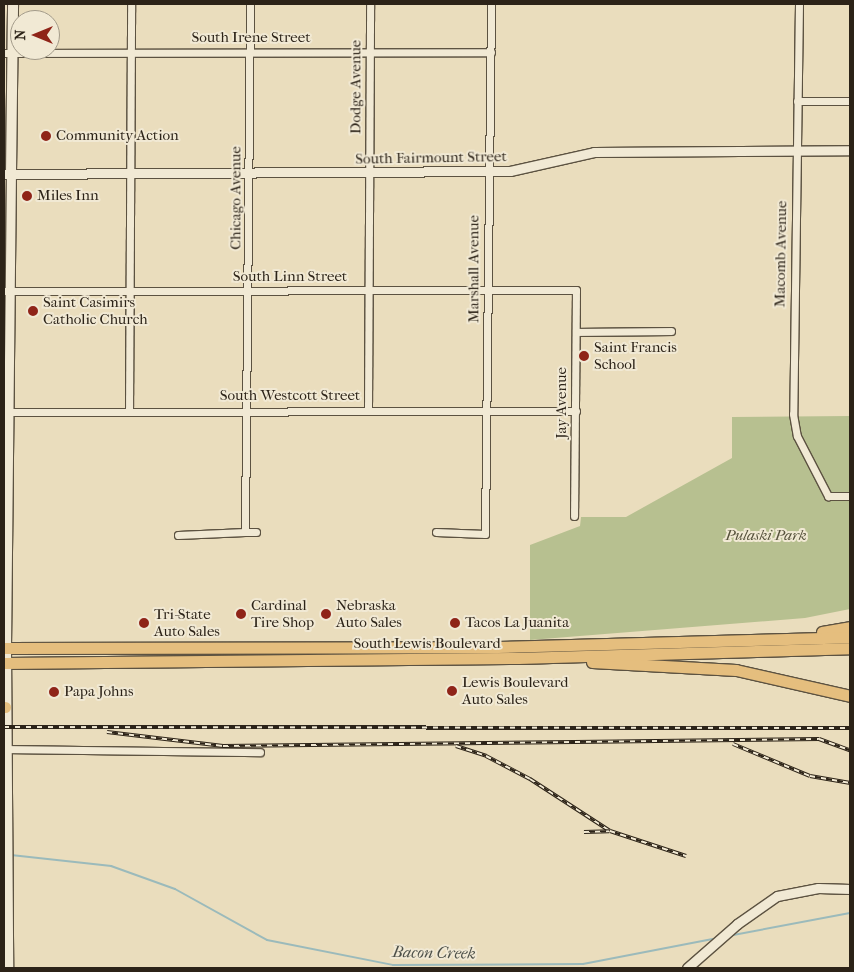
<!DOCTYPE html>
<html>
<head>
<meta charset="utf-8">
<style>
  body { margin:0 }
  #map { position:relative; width:854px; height:972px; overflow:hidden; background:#eaddbd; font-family:"IM FELL French Canon",serif }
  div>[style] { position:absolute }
  .green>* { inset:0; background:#b7c090 }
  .stream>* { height:2px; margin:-1px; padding:0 1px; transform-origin:1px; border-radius:1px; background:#9bbabb }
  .roads { filter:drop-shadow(1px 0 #5c5241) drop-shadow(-1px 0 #5c5241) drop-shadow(0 1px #5c5241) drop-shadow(0 -1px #5c5241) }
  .minor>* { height:7px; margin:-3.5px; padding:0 3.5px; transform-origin:3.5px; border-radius:3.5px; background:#f1e9d4 }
  .tertiary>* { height:9px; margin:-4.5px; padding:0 4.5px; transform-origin:4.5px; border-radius:4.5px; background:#f1e9d4 }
  .secondary>* { height:10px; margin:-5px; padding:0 5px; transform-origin:5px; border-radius:5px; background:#f1e9d4 }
  .primary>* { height:11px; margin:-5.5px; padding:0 5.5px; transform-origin:5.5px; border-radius:5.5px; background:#e5be7e }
  .rail>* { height:4px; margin-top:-2px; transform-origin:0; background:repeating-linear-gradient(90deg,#f1e9d4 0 5.5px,#2c2318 0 11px); box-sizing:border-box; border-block:1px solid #2c2318 }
  .dots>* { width:14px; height:14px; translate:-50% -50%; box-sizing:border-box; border:2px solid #f1e9d4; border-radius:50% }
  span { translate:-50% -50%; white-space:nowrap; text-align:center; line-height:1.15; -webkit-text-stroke:4px #f1e9d4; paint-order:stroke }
  .street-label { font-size:15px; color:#2c2318 }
  .poi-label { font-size:15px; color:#2c2318 }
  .left { translate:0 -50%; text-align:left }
  .park-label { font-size:15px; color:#56523c; font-style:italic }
  .water-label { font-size:16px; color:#4d5049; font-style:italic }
  .frame { position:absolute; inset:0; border:5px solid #2c2318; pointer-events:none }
  .north { position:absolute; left:10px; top:10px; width:50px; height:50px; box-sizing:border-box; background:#f1e9d4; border:1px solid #a29a89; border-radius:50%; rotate:270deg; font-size:14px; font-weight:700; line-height:20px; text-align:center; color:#2c2318 }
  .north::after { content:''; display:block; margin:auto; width:18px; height:22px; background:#8f2418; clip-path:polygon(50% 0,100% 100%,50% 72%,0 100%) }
</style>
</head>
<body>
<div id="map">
  <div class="green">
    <div style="clip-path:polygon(850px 416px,850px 609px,805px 618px,530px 640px,530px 545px,580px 526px,581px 517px,626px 517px,732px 458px,732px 417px)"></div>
  </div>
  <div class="stream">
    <div style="left:11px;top:855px;width:101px;rotate:6.3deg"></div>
    <div style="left:111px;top:866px;width:68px;rotate:19.8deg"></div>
    <div style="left:175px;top:889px;width:105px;rotate:29deg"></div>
    <div style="left:267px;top:940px;width:128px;rotate:11.2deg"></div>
    <div style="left:393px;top:965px;width:190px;rotate:-0.3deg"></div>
    <div style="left:583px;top:964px;width:132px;rotate:-10.9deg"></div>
    <div style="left:728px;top:936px;width:124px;rotate:-10.7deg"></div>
  </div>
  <div class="roads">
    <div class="minor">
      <div style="left:799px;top:4px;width:410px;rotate:90.8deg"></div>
      <div style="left:793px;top:414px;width:22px;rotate:80deg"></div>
      <div style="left:797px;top:436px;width:68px;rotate:62.7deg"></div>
      <div style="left:828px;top:496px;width:22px"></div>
      <div style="left:4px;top:53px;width:487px;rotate:-0.1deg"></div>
      <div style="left:797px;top:101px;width:53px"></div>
      <div style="left:4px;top:291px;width:572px;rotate:-0.1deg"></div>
      <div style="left:576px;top:290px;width:226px;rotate:90.5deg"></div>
      <div style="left:576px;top:332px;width:95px;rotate:-0.6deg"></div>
      <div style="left:368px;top:410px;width:406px;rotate:-89.7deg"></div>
      <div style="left:4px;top:412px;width:572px;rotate:-0.1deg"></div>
      <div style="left:129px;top:412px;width:408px;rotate:-89.7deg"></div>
      <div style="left:245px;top:532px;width:11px"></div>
      <div style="left:436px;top:532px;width:49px;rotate:2.3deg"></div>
      <div style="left:485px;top:534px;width:530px;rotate:-89.35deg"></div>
      <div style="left:178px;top:535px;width:67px;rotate:-2.6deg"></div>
      <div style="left:245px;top:532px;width:528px;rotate:-89.46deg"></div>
      <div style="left:6px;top:749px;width:254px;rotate:0.7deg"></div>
    </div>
    <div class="tertiary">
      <div style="left:4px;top:174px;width:506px;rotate:-0.34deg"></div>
      <div style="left:510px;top:171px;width:86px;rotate:-12.7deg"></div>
      <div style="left:594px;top:152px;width:256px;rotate:-0.4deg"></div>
      <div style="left:6px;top:648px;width:475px;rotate:-89.4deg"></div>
      <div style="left:687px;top:968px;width:67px;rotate:-41.3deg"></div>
      <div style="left:737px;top:924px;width:49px;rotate:-35deg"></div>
      <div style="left:777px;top:896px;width:42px;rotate:-11deg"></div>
      <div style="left:818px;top:888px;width:32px;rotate:2deg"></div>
    </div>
    <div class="secondary">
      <div style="left:11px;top:173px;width:169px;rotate:-89.3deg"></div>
      <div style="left:6px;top:648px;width:320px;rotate:89.6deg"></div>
    </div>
    <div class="primary">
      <div style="left:822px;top:632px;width:28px;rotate:-10deg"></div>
      <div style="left:4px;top:648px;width:493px;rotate:-0.1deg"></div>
      <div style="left:497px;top:647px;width:353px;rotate:-1.6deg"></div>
      <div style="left:592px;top:662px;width:144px;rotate:3.2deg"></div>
      <div style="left:736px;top:670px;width:117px;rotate:12.8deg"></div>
      <div style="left:4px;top:663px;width:514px;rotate:-0.56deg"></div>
      <div style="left:518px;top:658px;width:332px;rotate:-1.7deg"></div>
      <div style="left:4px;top:707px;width:1px"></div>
    </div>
  </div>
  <div class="rail">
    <div style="left:4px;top:727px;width:846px;rotate:0.07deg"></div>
    <div style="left:107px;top:732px;width:117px;rotate:6.9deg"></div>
    <div style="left:223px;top:746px;width:596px;rotate:-0.67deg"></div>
    <div style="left:819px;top:739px;width:33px;rotate:20deg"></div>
    <div style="left:733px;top:744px;width:83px;rotate:22.6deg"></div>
    <div style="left:810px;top:776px;width:41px;rotate:9.9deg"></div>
    <div style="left:456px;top:746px;width:32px;rotate:18deg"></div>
    <div style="left:486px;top:756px;width:50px;rotate:27.6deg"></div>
    <div style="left:530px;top:779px;width:95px;rotate:33deg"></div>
    <div style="left:610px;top:831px;width:80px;rotate:18.2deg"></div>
    <div style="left:584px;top:832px;width:25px;rotate:-2deg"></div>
  </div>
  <div class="dots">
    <div style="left:46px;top:136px;background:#8f2418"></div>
    <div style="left:27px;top:196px;background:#8f2418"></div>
    <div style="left:33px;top:311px;background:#8f2418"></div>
    <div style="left:584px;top:356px;background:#8f2418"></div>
    <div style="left:241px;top:614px;background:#8f2418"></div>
    <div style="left:326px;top:614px;background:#8f2418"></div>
    <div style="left:144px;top:623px;background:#8f2418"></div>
    <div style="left:455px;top:623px;background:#8f2418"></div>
    <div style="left:452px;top:691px;background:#8f2418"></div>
    <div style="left:54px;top:692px;background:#8f2418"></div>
  </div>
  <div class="street-label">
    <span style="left:251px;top:38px">South Irene Street</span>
    <span style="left:356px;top:87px;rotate:-90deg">Dodge Avenue</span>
    <span style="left:431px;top:158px;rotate:-1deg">South Fairmount Street</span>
    <span style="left:236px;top:198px;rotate:-90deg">Chicago Avenue</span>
    <span style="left:781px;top:254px;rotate:-89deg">Macomb Avenue</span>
    <span style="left:474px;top:269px;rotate:-90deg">Marshall Avenue</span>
    <span style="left:290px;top:277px">South Linn Street</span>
    <span style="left:290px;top:396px">South Westcott Street</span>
    <span style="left:562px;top:403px;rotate:-90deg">Jay Avenue</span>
    <span style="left:427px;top:644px">South Lewis Boulevard</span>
  </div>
  <div class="poi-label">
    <span class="left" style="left:56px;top:136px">Community Action</span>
    <span class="left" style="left:37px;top:196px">Miles Inn</span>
    <span class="left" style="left:43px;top:311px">Saint Casimirs<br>Catholic Church</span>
    <span class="left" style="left:594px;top:356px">Saint Francis<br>School</span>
    <span class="left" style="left:251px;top:614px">Cardinal<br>Tire Shop</span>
    <span class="left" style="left:336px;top:614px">Nebraska<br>Auto Sales</span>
    <span class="left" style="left:154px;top:623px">Tri-State<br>Auto Sales</span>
    <span class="left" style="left:465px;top:623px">Tacos La Juanita</span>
    <span class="left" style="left:462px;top:691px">Lewis Boulevard<br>Auto Sales</span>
    <span class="left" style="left:64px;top:692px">Papa Johns</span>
  </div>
  <div class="park-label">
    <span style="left:766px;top:536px">Pulaski Park</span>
  </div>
  <div class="water-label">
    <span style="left:434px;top:953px;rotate:1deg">Bacon Creek</span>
  </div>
  <div class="frame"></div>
  <div class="north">N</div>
</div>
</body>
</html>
